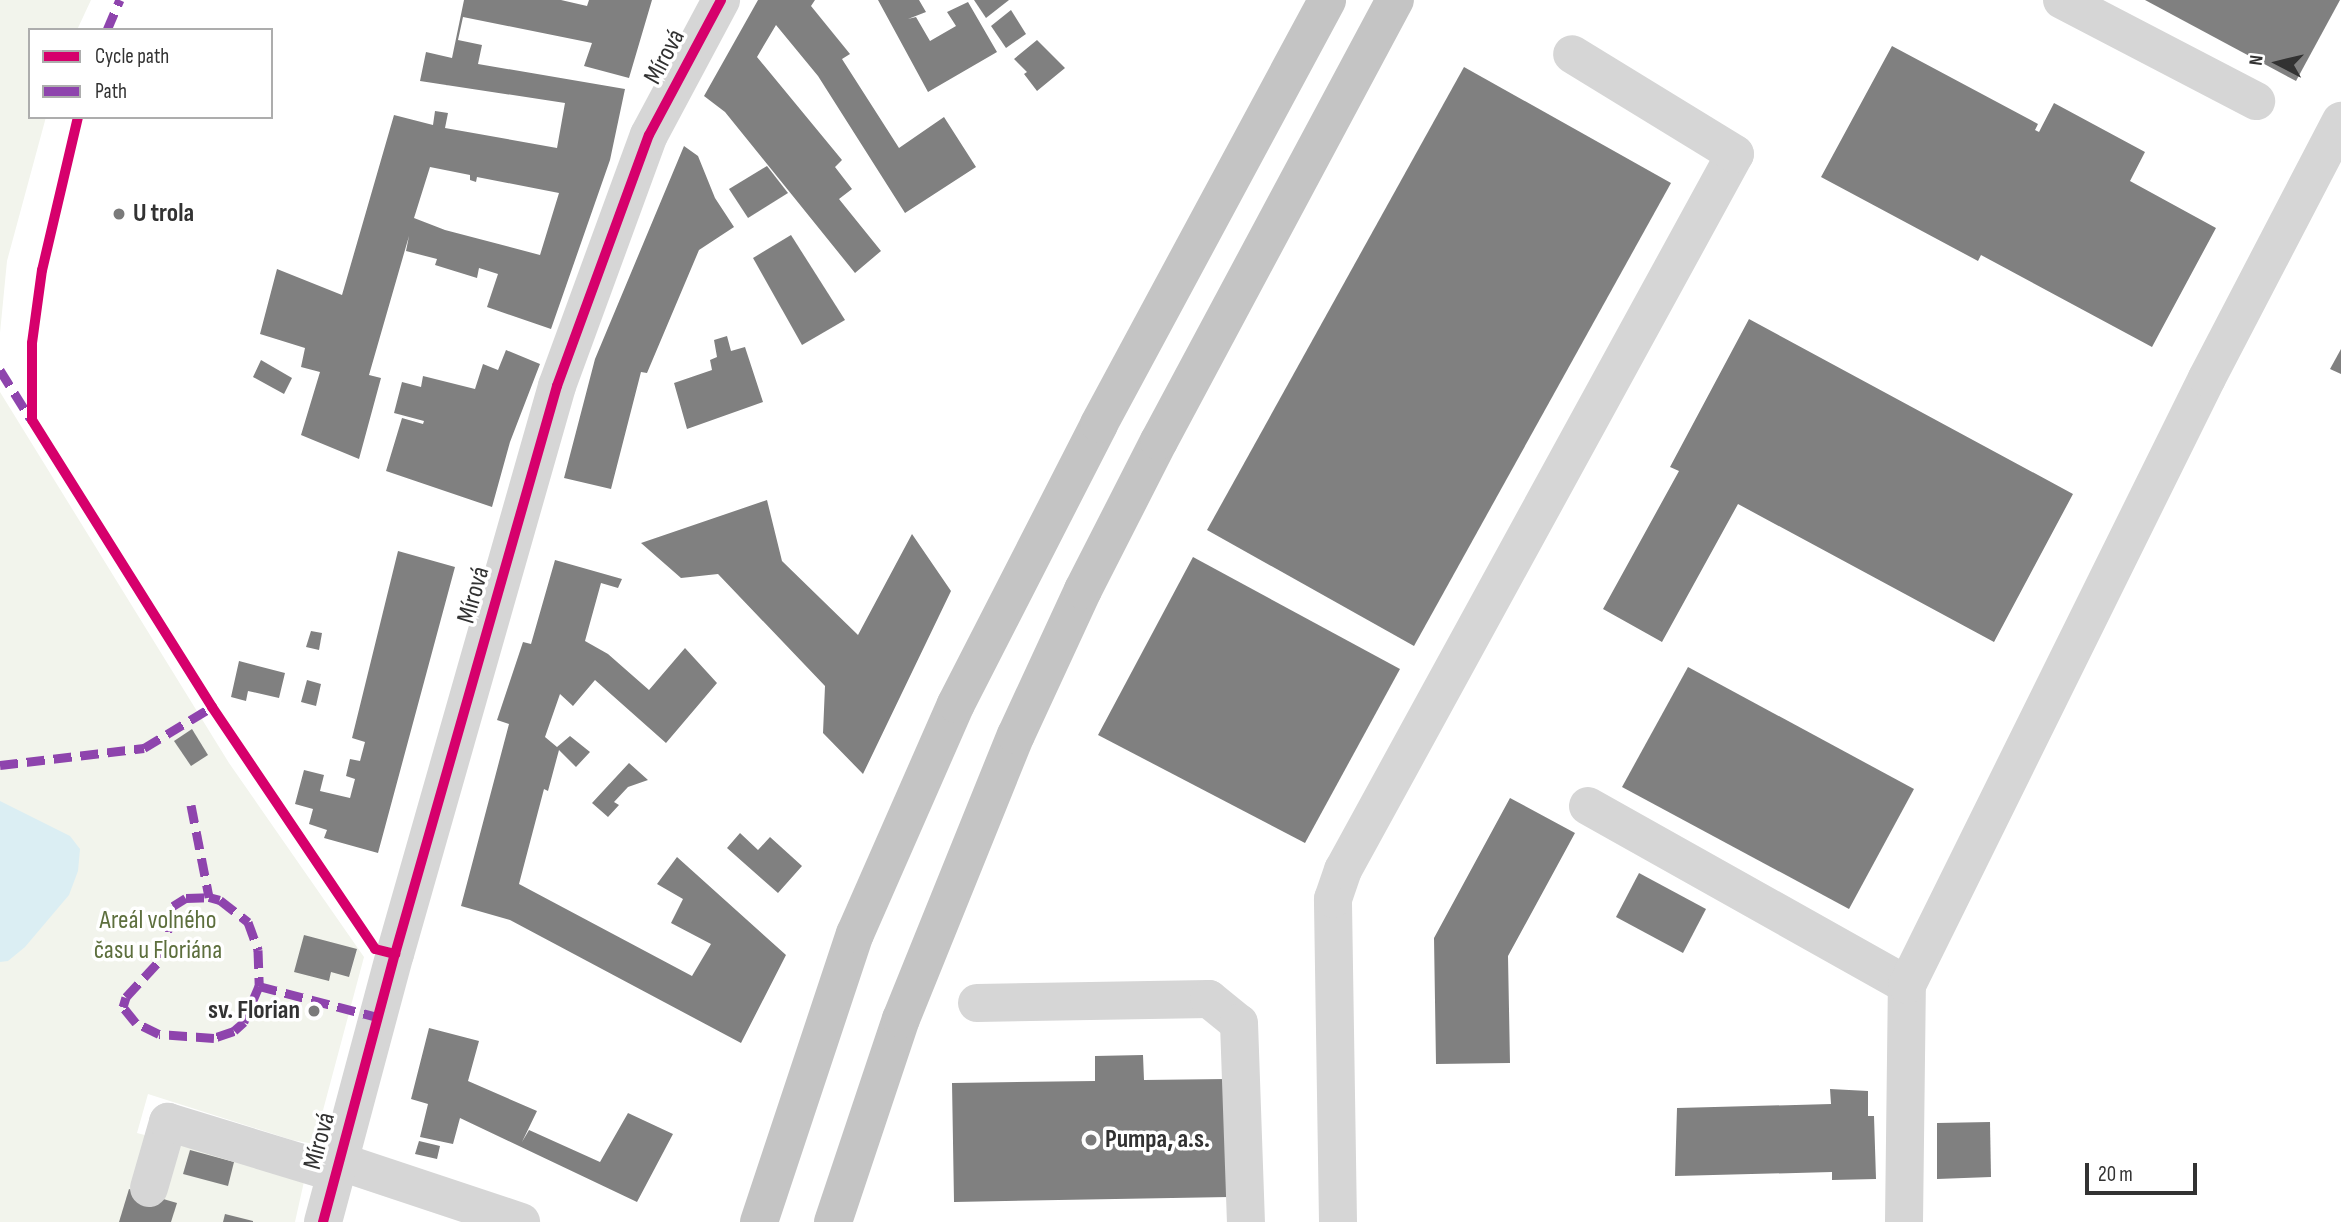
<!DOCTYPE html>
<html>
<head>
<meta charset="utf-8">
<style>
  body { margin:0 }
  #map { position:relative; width:2341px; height:1222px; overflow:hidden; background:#fff; font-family:"Sofia Sans Condensed",sans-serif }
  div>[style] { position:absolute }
  .green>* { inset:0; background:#f2f4ec }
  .water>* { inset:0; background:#dbeef3 }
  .building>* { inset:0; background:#808080 }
  .minor>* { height:38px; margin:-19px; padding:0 19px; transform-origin:19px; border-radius:19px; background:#d6d6d6 }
  .highway>* { height:38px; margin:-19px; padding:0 19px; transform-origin:19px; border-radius:19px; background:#c4c4c4 }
  .quiet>* { height:9px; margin-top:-4.5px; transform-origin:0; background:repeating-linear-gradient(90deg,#8e44ad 0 18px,transparent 0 27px) }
  .cycleway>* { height:10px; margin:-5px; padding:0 5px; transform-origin:5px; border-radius:5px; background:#d6006c }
  .dots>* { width:19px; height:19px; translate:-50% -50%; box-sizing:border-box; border:4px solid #fff; border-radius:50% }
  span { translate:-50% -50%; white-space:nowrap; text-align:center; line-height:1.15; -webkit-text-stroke:7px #fff; paint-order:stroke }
  .street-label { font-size:26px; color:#323232 }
  .poi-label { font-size:26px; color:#323232; font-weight:700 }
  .left { translate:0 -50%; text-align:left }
  .right { translate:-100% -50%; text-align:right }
  .park-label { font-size:26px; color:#5d6f3d }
  .legend { position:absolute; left:28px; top:28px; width:245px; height:91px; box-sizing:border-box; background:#fff; border:2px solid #adadad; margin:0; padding:9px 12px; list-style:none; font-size:21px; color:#323232 }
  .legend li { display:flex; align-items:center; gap:14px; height:35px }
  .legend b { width:35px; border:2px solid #adadad }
  .north { position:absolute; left:2243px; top:28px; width:70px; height:70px; -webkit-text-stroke:5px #fff; paint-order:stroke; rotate:277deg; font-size:19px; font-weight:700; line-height:28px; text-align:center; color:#323232 }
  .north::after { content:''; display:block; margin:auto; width:24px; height:32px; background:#323232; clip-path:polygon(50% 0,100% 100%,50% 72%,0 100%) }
  .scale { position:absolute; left:2085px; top:1163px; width:112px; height:32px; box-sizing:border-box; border:4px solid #323232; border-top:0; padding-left:9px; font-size:21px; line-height:24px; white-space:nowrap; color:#323232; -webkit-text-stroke:5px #fff; paint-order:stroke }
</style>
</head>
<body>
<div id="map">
  <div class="green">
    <div style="clip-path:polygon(0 0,91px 0,77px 30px,30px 30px,30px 117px,46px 117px,7px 261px,0 333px)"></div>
    <div style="clip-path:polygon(0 392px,229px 763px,364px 957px,314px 1144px,292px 1140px,148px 1094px,137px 1133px,305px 1177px,295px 1222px,0 1222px)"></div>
  </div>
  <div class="water">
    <div style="clip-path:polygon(0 801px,70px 836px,80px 849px,78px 871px,69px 895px,25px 947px,8px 961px,0 962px)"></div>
  </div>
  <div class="building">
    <div style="clip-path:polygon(evenodd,464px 0,561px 0,587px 6px,589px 0,652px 0,629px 78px,584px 66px,592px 43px,463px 17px,458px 40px,482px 45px,478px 64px,625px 89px,610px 160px,551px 329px,487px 307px,498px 274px,479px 268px,477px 278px,435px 265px,437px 259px,406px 251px,409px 236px,369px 375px,381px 378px,359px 459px,301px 435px,320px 372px,301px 367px,305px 348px,260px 334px,277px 269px,342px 295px,394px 115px,433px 125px,435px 111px,448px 113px,445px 128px,557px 148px,565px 103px,420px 81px,426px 52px,452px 58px,464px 0,430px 167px,470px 175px,470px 180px,476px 182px,477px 177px,559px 193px,540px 255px,445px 230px,414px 218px,430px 167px)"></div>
    <div style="clip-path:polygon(758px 0,815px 0,811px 6px,850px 54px,842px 59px,899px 148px,944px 117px,976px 167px,905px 213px,818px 76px,776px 25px,757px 57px,842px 160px,835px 167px,852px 189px,839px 199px,881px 251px,855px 273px,725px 112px,704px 96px)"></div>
    <div style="clip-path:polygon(878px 0,919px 0,926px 12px,908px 19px,916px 17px,930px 41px,956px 26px,947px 12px,968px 2px,997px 52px,928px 92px)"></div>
    <div style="clip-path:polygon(974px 0,1009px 0,986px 18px)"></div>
    <div style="clip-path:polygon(2145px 0,2340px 0,2296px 81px)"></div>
    <div style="clip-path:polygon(1011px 10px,1026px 34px,1006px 48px,991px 26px)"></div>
    <div style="clip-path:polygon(1037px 40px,1065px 68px,1037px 91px,1024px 74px,1027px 72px,1014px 59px)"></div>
    <div style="clip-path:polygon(1892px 46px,2038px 124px,2035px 130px,2039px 132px,2054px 103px,2145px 152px,2130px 181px,2216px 228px,2152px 347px,1981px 255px,1978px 261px,1821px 177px)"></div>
    <div style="clip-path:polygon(1464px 67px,1671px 183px,1414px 646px,1207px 530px)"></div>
    <div style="clip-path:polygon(684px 146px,698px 156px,715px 198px,734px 227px,699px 250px,647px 373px,641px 372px,611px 489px,564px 478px,595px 359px)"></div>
    <div style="clip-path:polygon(767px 166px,788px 193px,748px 218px,729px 189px)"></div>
    <div style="clip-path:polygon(791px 235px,845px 320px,802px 345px,753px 258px)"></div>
    <div style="clip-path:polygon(1749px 319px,2073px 494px,1994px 642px,1738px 504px,1662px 642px,1603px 609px,1679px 471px,1670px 467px)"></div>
    <div style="clip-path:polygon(727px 336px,731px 351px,745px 347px,763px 402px,687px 429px,674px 383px,712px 370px,710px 360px,717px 357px,714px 340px)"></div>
    <div style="clip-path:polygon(2341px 349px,2341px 374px,2330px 369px)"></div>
    <div style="clip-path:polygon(506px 350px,540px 364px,510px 442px,492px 507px,386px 471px,402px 418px,423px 424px,424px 421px,394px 413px,402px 382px,421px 387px,423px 376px,475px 389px,483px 364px,498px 370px)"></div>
    <div style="clip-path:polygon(261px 360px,292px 378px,284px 394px,253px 377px)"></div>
    <div style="clip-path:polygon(767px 500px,782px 561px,858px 635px,912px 534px,951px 591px,863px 774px,823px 733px,825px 686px,718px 574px,681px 578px,641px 543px)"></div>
    <div style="clip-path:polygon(398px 551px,455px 567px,378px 853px,324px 838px,327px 830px,309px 824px,313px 809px,295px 804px,304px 770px,324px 775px,320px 791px,350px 798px,355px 779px,346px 776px,350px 759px,360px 761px,365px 742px,352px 738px)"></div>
    <div style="clip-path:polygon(1193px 557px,1400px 669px,1305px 843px,1098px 735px)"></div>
    <div style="clip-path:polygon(555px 560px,622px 579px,618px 588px,601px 583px,585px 641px,608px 654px,649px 690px,685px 648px,717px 683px,666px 743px,595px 680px,573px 706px,560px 694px,545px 737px,557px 747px,570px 736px,590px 752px,576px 767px,559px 750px,548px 791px,544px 789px,519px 884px,692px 976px,711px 944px,671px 923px,683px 899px,657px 884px,677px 857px,786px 955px,741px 1043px,510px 920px,461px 906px,509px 724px,497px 720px,523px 642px,531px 644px)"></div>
    <div style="clip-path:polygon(311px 631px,322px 633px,319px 650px,306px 647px)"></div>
    <div style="clip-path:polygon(239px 661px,285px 673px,279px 698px,248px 691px,246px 701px,231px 697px)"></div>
    <div style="clip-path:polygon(1688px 667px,1914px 789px,1849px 909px,1622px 787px)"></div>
    <div style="clip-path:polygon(307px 680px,321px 684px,316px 706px,301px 702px)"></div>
    <div style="clip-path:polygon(192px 729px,208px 755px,191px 766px,174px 741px)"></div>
    <div style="clip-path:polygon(629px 763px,648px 780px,628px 787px,614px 802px,619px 805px,608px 817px,592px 803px)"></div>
    <div style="clip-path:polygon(1510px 798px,1575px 833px,1508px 956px,1510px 1063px,1436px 1064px,1434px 938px)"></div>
    <div style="clip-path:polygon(740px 833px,758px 850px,770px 837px,802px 866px,778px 893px,727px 848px)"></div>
    <div style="clip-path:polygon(1639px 873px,1706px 909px,1683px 953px,1616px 917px)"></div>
    <div style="clip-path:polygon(304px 935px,357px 949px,349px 977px,331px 972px,329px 981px,294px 972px)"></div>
    <div style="clip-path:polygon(429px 1028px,479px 1041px,468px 1081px,537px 1111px,522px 1142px,529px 1130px,600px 1162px,628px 1113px,673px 1134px,637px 1202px,460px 1118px,453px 1144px,420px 1137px,428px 1104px,411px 1099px)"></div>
    <div style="clip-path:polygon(1143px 1055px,1144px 1080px,1227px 1079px,1229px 1197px,954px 1202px,952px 1083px,1095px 1081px,1095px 1056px)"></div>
    <div style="clip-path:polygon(1830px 1089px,1868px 1091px,1868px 1116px,1874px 1116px,1876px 1179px,1832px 1180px,1832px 1172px,1675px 1176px,1677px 1108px,1831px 1104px)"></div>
    <div style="clip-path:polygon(1990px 1122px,1991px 1177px,1937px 1179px,1937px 1123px)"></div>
    <div style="clip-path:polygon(419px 1141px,440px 1146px,437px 1159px,415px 1154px)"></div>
    <div style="clip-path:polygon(190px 1150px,234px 1162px,228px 1186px,183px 1174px)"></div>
    <div style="clip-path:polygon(129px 1189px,177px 1203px,171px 1222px,119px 1222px)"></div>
    <div style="clip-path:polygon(225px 1214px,253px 1221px,253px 1222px,223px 1222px)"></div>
  </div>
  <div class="minor">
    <div style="left:2062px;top:0;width:219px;rotate:27.5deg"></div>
    <div style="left:1588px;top:806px;width:366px;rotate:29.3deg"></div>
    <div style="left:977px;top:1003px;width:232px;rotate:-1deg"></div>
    <div style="left:1209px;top:999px;width:38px;rotate:39deg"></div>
    <div style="left:1239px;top:1023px;width:199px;rotate:88deg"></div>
    <div style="left:338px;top:1161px;width:193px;rotate:18.4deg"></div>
    <div style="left:149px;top:1188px;width:69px;rotate:-73.9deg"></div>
    <div style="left:168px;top:1122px;width:175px;rotate:17deg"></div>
    <div style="left:323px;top:1222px;width:278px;rotate:-75deg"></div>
    <div style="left:395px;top:954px;width:591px;rotate:-74.08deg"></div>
    <div style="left:557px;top:386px;width:267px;rotate:-69.9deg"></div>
    <div style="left:649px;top:135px;width:153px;rotate:-61.9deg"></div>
    <div style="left:1338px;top:1222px;width:323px;rotate:-90.9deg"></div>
    <div style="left:1333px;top:899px;width:31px;rotate:-71deg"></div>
    <div style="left:1343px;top:870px;width:816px;rotate:-61.3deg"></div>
    <div style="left:1735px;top:154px;width:191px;rotate:-148.5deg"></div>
    <div style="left:1904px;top:1222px;width:237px;rotate:-89.3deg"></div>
    <div style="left:1907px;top:985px;width:677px;rotate:-63.7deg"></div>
    <div style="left:2207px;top:378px;width:290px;rotate:-62.5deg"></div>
  </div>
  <div class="highway">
    <div style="left:759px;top:1222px;width:304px;rotate:-71.6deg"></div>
    <div style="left:855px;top:934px;width:251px;rotate:-66.3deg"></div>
    <div style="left:956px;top:704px;width:314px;rotate:-62.9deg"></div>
    <div style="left:1099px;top:424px;width:481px;rotate:-61.7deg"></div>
    <div style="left:833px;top:1222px;width:214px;rotate:-71.5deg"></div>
    <div style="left:901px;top:1019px;width:306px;rotate:-68deg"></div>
    <div style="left:1016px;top:735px;width:160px;rotate:-65.2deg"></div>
    <div style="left:1083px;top:590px;width:167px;rotate:-63deg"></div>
    <div style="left:1159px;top:441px;width:500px;rotate:-61.85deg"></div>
  </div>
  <div class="quiet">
    <div style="left:107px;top:30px;width:33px;rotate:-67deg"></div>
    <div style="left:0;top:370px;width:57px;rotate:58deg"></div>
    <div style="left:0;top:765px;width:145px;rotate:-6.7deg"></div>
    <div style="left:144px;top:748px;width:79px;rotate:-31.1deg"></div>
    <div style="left:191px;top:805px;width:94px;rotate:78.9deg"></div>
    <div style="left:259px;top:986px;width:39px;rotate:113deg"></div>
    <div style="left:244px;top:1022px;width:13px;rotate:138deg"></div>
    <div style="left:234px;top:1031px;width:21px;rotate:161deg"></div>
    <div style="left:214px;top:1038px;width:55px;rotate:-175.8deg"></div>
    <div style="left:159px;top:1034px;width:25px;rotate:-154deg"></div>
    <div style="left:136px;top:1023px;width:21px;rotate:-129deg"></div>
    <div style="left:123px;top:1007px;width:10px;rotate:-73deg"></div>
    <div style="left:126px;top:997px;width:53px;rotate:-47.3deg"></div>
    <div style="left:162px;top:958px;width:53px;rotate:-78.1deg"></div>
    <div style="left:173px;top:906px;width:15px;rotate:-32deg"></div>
    <div style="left:186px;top:898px;width:23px;rotate:-2deg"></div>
    <div style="left:209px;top:897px;width:11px;rotate:15deg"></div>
    <div style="left:220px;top:900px;width:36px;rotate:38deg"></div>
    <div style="left:248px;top:922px;width:30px;rotate:70deg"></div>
    <div style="left:258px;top:950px;width:36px;rotate:88deg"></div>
    <div style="left:259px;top:986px;width:122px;rotate:14.7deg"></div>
  </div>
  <div class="cycleway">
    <div style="left:78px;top:117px;width:157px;rotate:103.2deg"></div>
    <div style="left:42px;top:270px;width:74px;rotate:97.8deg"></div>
    <div style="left:32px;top:343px;width:77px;rotate:90deg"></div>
    <div style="left:32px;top:420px;width:339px;rotate:57.9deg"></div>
    <div style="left:212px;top:707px;width:292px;rotate:56deg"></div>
    <div style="left:375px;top:949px;width:21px;rotate:14deg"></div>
    <div style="left:323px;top:1222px;width:278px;rotate:-75deg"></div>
    <div style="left:395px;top:954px;width:591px;rotate:-74.08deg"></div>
    <div style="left:557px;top:386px;width:267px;rotate:-69.9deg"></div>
    <div style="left:649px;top:135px;width:153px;rotate:-61.9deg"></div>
  </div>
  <div class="dots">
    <div style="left:119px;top:214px;background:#7a7a7a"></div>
    <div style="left:314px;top:1011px;background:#7a7a7a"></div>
    <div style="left:1091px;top:1140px;background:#7a7a7a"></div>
  </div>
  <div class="street-label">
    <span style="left:665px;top:57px;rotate:-62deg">Mírová</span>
    <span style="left:474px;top:595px;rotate:-74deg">Mírová</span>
    <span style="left:320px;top:1141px;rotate:-75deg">Mírová</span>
  </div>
  <div class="poi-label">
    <span class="left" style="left:133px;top:214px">U trola</span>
    <span class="right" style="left:300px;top:1011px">sv. Florian</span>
    <span class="left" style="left:1105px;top:1140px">Pumpa, a.s.</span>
  </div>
  <div class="park-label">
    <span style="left:158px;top:936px">Areál volného<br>času u Floriána</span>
  </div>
  <ul class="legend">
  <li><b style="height:9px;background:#d6006c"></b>Cycle path</li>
  <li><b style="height:9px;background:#8e44ad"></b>Path</li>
  </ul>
  <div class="north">N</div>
  <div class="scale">20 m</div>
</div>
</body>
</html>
